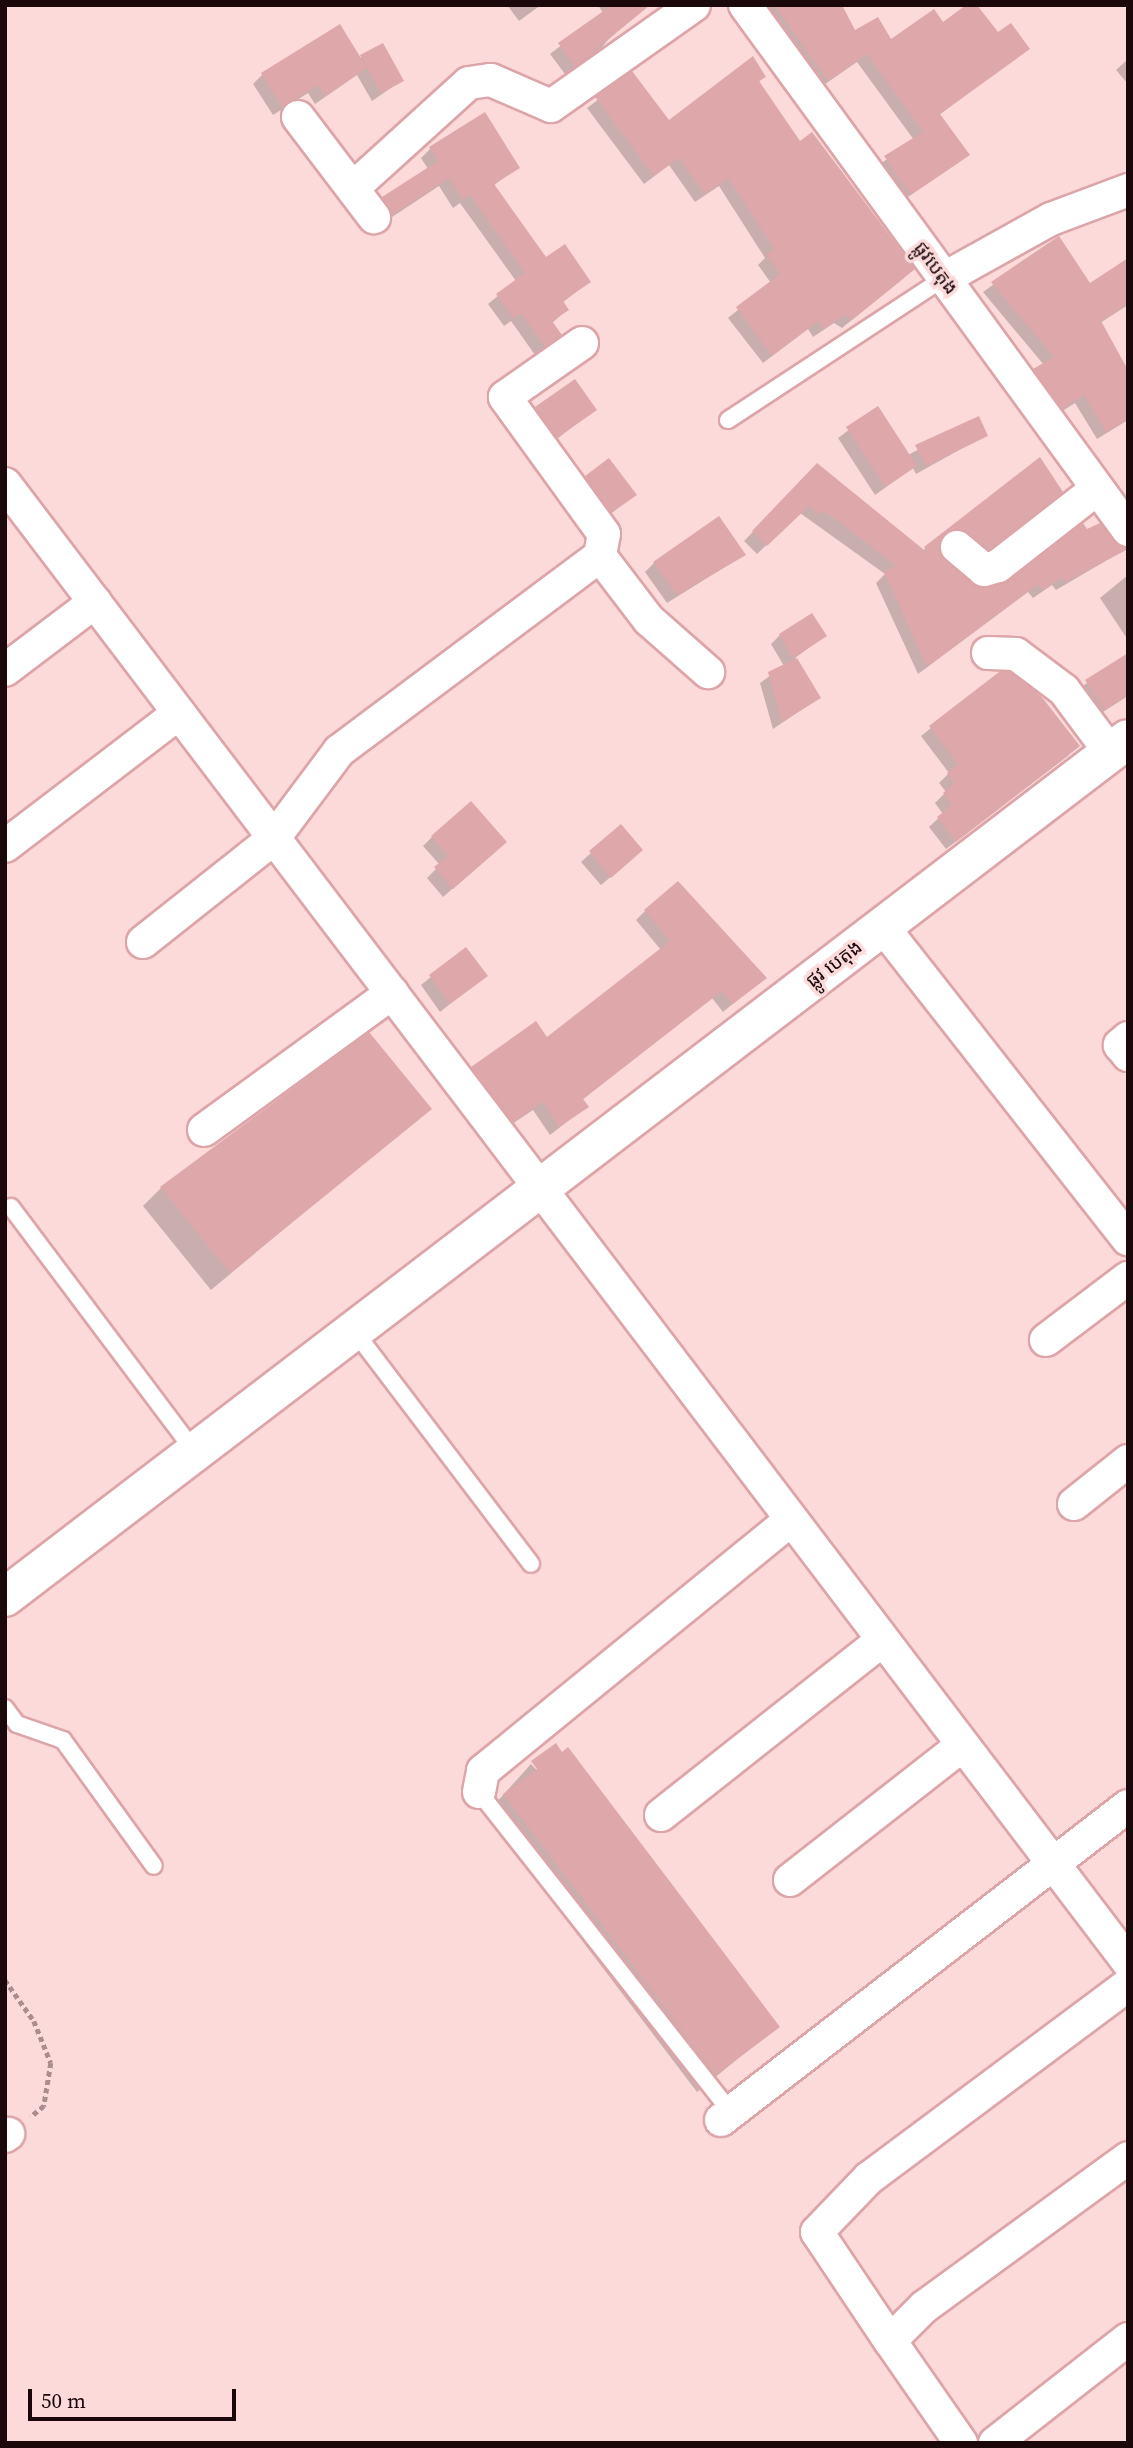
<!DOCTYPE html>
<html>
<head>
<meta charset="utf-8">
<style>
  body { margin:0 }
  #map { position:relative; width:1133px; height:2448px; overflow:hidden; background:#fcdada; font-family:"Source Serif 4","Noto Sans Khmer",serif }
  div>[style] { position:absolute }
  .shadow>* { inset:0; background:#0003 }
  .building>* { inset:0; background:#dea7a9 }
  .path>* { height:4.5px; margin-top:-2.25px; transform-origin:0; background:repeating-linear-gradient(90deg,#aa8e8f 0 5px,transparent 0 8.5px) }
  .roads { filter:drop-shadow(2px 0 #dca5a8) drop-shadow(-2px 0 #dca5a8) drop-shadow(0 2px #dca5a8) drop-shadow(0 -2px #dca5a8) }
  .lane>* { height:16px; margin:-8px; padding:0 8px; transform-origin:8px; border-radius:8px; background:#fff }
  .street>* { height:32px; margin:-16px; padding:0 16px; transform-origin:16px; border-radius:16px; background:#fff }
  .secondary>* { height:38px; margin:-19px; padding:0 19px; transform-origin:19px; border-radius:19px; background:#fff }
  span { translate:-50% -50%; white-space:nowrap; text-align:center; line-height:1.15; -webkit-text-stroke:7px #fcdada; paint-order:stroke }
  .street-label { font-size:19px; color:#1b080a }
  .frame { position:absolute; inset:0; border:7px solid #1b080a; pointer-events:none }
  .scale { position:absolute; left:28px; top:2389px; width:208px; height:32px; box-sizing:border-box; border:4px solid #1b080a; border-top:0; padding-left:9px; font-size:21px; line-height:24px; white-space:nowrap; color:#1b080a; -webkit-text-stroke:5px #fcdada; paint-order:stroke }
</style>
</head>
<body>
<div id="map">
  <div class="shadow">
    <div style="clip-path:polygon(507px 5px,541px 5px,519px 21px)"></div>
    <div style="clip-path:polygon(598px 5px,636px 5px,599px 51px,565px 74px,550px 54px,603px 13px)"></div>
    <div style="clip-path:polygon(755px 5px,840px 5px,855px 32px,891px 41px,943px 25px,997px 35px,1028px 48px,939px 115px,967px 154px,901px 202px,876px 167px,914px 140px,857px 62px,818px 89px)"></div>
    <div style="clip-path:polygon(362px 57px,401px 81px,372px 101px,357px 75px,315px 104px,308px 93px,273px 115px,253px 84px,262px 75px)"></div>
    <div style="clip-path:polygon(1128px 59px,1128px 84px,1116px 70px)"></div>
    <div style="clip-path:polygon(632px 74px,669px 123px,764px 76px,758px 83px,799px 144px,904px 278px,842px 328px,834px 323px,813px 337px,808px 329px,763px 363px,728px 318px,771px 283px,758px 265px,765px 258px,719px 186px,695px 202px,669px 165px,644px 184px,587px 108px)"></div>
    <div style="clip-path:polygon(430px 149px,518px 167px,493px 186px,545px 259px,589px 282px,562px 303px,567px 310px,552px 323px,560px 335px,535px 355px,511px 321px,504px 326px,488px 304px,516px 281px,460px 203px,453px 208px,439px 186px,383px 223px,374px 207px,428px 169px,421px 158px)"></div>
    <div style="clip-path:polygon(1058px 238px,1089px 285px,1128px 260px,1128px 305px,1100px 323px,1128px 374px,1128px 420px,1097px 439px,1075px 403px,1053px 417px,1025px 379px,1044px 365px,983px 292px)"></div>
    <div style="clip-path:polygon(536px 408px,595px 409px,548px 446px,527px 417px)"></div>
    <div style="clip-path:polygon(877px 409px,908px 455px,978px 418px,986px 435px,916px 474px,913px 468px,875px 495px,838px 438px)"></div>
    <div style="clip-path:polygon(1040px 460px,1061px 492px,979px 557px,959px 541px,941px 539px,944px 562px,972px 586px,989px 590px,1086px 531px,1126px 549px,1056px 590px,1052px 585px,1033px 598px,1028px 592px,918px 674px,876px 583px,885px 574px,800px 513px,757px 554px,744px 541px,817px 466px,922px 551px)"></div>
    <div style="clip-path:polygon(609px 461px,634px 495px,602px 521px,577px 486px)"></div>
    <div style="clip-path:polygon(744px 555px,667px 603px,645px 572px,654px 563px)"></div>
    <div style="clip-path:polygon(1128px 575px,1128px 640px,1100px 598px)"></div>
    <div style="clip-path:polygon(780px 635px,825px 636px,795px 658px,819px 698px,773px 729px,760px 683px,784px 666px,771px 644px)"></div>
    <div style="clip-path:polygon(1128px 655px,1128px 696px,1095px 717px,1077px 690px)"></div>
    <div style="clip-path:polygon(999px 674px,1069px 755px,946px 849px,929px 827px,943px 814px,935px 803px,946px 792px,939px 783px,949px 773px,921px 736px)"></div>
    <div style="clip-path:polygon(621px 826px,632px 859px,601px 885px,581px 862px)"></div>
    <div style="clip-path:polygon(432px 837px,496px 851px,443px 897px,427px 878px,440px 865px,423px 846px)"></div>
    <div style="clip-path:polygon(645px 911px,764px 978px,723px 1012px,712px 998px,582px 1100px,586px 1107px,550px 1135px,533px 1110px,503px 1130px,463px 1078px,546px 1039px,661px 950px,636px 920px)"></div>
    <div style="clip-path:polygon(466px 949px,485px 976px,440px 1012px,421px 985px)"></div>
    <div style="clip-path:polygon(429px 1108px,211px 1290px,143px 1206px,161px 1188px)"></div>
    <div style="clip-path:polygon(531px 1764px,778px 2026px,697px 2092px,486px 1814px)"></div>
  </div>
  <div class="building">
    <div style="clip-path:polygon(612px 5px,650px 5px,575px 67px,558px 43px)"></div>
    <div style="clip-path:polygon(774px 5px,842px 5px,855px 30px,878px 17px,891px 39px,934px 9px,943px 22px,966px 5px,977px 5px,998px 32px,1011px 23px,1030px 49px,940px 114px,970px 155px,911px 195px,884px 156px,923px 132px,867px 54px,828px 81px)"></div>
    <div style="clip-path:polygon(340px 24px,367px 68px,325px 96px,318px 85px,282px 107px,261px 73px)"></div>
    <div style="clip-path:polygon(383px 43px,404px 81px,381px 93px,360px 55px)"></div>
    <div style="clip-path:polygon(753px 56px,766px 77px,759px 81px,800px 141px,812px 132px,915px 269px,852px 320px,844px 315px,823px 329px,818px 321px,772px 356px,736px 307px,780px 274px,766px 255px,774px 249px,728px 178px,705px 194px,679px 158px,654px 176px,595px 97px,632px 71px,669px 120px)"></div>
    <div style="clip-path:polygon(485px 112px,520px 168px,494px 184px,546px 257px,565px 244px,591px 282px,563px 301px,569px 310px,552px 321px,562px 335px,545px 347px,521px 313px,513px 318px,496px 294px,525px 273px,470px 195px,463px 200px,449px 178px,392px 215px,382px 197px,438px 161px,429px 147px)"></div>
    <div style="clip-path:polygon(1059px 236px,1090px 283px,1128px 258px,1128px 304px,1101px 321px,1128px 370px,1128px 419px,1106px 432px,1084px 395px,1062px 409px,1033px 369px,1054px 357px,991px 282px)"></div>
    <div style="clip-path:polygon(575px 379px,597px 410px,557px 438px,535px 407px)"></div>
    <div style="clip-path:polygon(878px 406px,917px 466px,885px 487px,846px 427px)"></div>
    <div style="clip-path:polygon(979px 416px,988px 436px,926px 466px,915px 445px)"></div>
    <div style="clip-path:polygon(1040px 457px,1063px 492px,990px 549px,968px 533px,950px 530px,939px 544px,945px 561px,973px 584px,988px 588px,1009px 581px,1083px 523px,1087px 529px,1100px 523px,1128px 549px,1066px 582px,1062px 577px,1043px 590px,1038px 584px,927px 667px,884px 572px,896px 566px,841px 523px,823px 511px,817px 515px,810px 505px,767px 546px,752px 531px,817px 463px,929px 554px,924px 547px)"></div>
    <div style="clip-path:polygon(609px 458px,637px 495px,611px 513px,585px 476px)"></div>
    <div style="clip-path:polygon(719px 516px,746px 555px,677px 595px,653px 562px)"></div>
    <div style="clip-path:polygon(812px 613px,827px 636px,793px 658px,779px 634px)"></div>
    <div style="clip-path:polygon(1128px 653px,1128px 695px,1104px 710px,1085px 680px)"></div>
    <div style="clip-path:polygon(797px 658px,821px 698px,782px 722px,768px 672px)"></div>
    <div style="clip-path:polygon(999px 672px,1010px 672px,1041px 696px,1080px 746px,956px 842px,937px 817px,952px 805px,943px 793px,954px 783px,947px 773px,958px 764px,929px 726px)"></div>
    <div style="clip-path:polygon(471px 801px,507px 842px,453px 889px,434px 867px,448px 856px,431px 836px)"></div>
    <div style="clip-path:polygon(621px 824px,643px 850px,611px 878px,589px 851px)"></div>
    <div style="clip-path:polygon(678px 881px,767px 978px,733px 1004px,722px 991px,583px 1099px,589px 1107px,559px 1127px,543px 1102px,513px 1122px,471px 1067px,536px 1021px,547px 1037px,670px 941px,644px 910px)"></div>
    <div style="clip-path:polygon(466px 947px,488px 976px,450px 1004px,429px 975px)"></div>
    <div style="clip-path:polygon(369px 1032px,432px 1109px,230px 1273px,160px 1187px)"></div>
    <div style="clip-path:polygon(556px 1743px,562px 1752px,568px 1747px,780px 2027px,716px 2075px,503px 1794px,537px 1769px,531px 1761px)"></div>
  </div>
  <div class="path">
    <div style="left:5px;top:1980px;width:50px;rotate:54.7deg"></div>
    <div style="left:34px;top:2021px;width:45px;rotate:68deg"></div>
    <div style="left:51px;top:2063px;width:44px;rotate:99.2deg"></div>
    <div style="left:44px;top:2106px;width:17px;rotate:140deg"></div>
  </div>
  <div class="roads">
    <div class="lane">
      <div style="left:728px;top:420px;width:257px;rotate:-33.3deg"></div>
      <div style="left:11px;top:1207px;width:306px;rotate:53.1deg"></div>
      <div style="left:355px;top:1332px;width:291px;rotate:52.8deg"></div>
      <div style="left:5px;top:1708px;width:20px;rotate:53deg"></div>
      <div style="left:17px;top:1724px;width:49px;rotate:19.2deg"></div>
      <div style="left:63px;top:1740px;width:155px;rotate:54.2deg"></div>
      <div style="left:479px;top:1792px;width:407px;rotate:51.8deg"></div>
    </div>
    <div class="street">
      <div style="left:745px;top:5px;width:650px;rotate:53.89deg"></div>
      <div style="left:298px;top:117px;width:126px;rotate:52.8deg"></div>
      <div style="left:353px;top:188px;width:156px;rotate:-42.2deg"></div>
      <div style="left:469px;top:83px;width:22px;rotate:-8deg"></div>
      <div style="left:491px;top:80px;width:65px;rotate:23.4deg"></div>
      <div style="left:551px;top:106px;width:175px;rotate:-35.2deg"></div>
      <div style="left:943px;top:279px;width:124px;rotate:-29.1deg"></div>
      <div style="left:1051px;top:219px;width:82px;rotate:-20.6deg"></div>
      <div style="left:5px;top:484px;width:1856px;rotate:52.77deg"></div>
      <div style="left:957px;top:547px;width:35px;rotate:40deg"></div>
      <div style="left:984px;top:570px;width:15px;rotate:-16deg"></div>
      <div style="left:998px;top:566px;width:125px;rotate:-37.9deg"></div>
      <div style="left:600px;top:556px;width:81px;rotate:52.6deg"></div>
      <div style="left:649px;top:620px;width:79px;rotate:41.4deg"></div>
      <div style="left:988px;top:653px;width:28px;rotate:2deg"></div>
      <div style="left:1016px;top:654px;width:60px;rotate:36.9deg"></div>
      <div style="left:1064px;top:690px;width:77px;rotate:53.4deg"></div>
      <div style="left:5px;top:670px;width:113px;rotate:-37.1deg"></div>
      <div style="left:5px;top:846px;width:219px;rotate:-37.4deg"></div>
      <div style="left:883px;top:927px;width:397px;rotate:51.9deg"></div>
      <div style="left:143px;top:942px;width:167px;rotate:-38.4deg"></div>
      <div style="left:274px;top:838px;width:109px;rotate:-53.2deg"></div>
      <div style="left:339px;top:751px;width:326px;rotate:-36.8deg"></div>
      <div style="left:600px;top:556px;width:22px;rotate:-80deg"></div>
      <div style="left:604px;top:534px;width:169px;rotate:-125.9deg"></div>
      <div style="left:505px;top:397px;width:94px;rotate:-35deg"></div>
      <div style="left:1128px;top:1038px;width:11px;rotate:139deg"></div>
      <div style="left:1120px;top:1045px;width:13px;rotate:51deg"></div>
      <div style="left:204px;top:1130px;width:233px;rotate:-36.1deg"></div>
      <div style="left:1046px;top:1340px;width:103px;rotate:-37.1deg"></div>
      <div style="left:1074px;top:1504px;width:69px;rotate:-38.5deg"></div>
      <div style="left:479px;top:1792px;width:21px;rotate:-79deg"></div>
      <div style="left:483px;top:1771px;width:396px;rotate:-39.2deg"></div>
      <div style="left:661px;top:1815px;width:280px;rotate:-38.3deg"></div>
      <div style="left:790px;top:1880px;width:219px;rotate:-38deg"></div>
      <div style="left:721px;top:2120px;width:514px;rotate:-37.65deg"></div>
      <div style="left:5px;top:2136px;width:4px;rotate:-34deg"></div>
      <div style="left:890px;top:2341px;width:131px;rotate:-123.8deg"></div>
      <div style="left:817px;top:2232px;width:75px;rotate:-46.1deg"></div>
      <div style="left:869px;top:2178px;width:323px;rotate:-36.7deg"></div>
      <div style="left:961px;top:2443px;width:124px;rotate:-124.8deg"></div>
      <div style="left:890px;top:2341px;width:48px;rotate:-45deg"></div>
      <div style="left:924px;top:2307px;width:253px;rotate:-36.1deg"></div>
      <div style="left:995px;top:2443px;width:169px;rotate:-38deg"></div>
    </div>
    <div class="secondary">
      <div style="left:5px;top:1597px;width:1413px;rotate:-37.38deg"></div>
    </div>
  </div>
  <div class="street-label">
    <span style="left:936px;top:268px;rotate:54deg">ផ្លូវបេតុង</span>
    <span style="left:834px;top:964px;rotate:-37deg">ផ្លូវ បេតុង</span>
  </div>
  <div class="frame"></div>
  <div class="scale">50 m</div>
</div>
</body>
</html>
